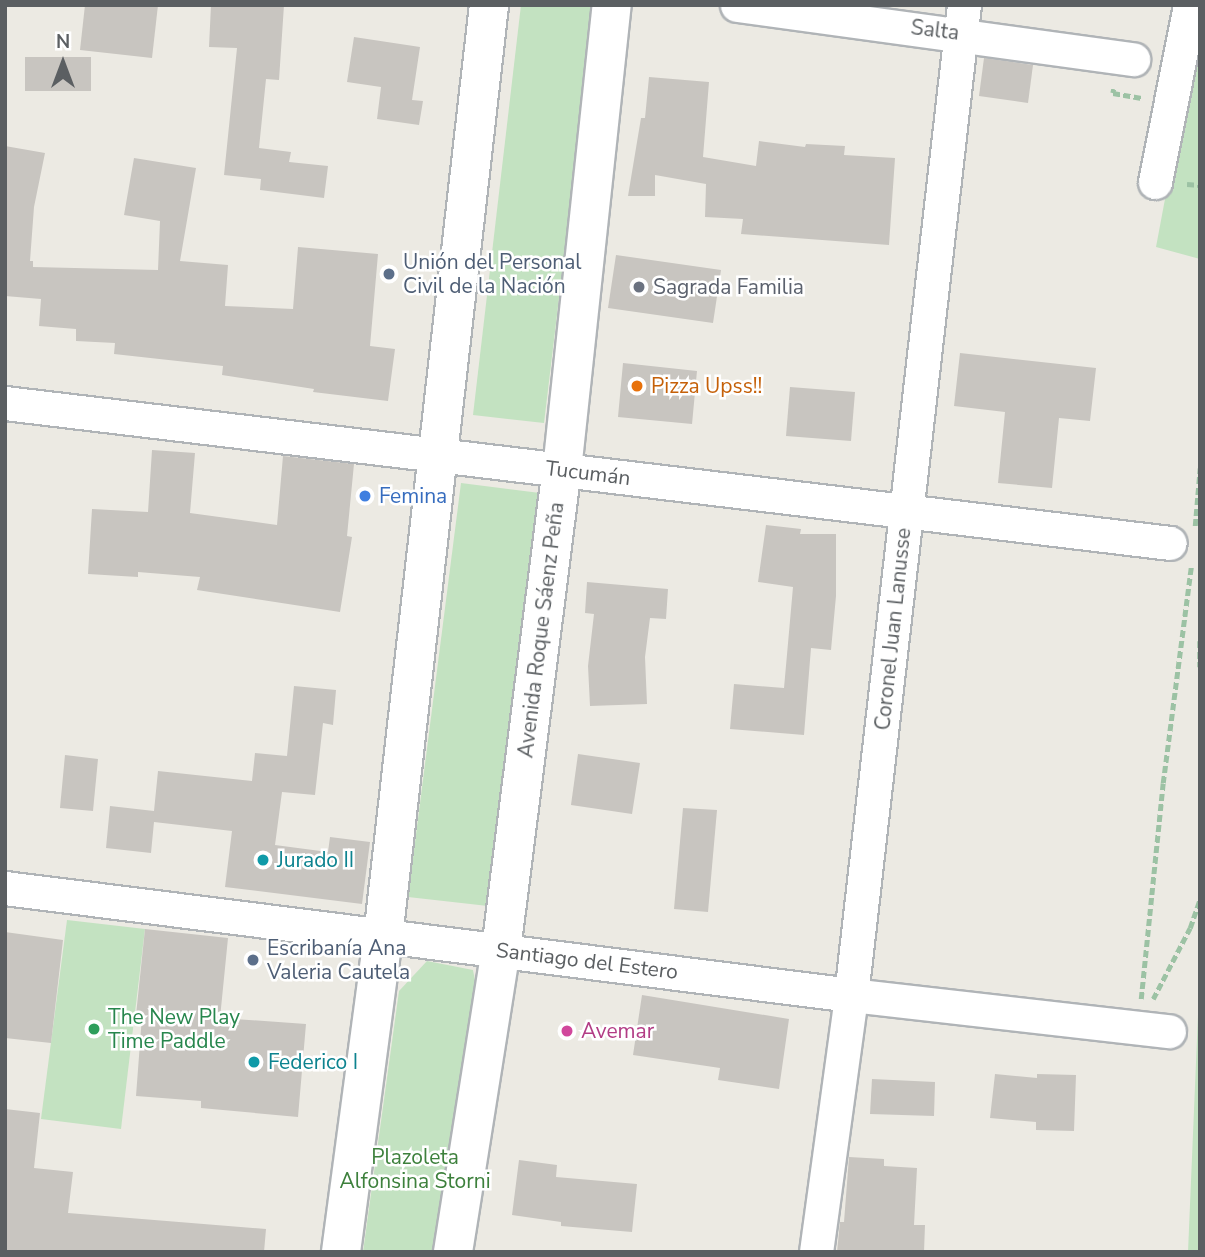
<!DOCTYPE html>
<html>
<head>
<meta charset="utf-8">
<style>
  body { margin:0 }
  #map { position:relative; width:1205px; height:1257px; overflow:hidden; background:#eceae3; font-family:"Nunito Sans",sans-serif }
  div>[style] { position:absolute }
  .green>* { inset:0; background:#c3e2c1 }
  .building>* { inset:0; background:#c8c5c0 }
  .path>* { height:4.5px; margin-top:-2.25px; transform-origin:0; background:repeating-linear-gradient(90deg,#9cc2a4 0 7px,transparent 0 10.5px) }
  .roads { filter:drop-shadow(2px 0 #b0b4b7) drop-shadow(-2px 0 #b0b4b7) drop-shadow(0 2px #b0b4b7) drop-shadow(0 -2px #b0b4b7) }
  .street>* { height:33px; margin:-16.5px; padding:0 16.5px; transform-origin:16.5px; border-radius:16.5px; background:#fff }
  .secondary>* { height:38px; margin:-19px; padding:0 19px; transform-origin:19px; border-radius:19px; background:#fff }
  .dots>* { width:19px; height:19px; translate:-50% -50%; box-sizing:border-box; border:4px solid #fff; border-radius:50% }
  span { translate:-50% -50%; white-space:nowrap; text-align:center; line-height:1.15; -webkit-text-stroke:5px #fff; paint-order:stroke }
  .street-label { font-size:21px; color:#5b5f62 }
  .service-label { font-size:21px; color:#4e5e75 }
  .left { translate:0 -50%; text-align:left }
  .worship-label { font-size:21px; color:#5b616d }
  .food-label { font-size:21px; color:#c56008 }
  .shop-label { font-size:21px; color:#366cbe }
  .culture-label { font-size:21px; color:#0d838f }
  .leisure-label { font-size:21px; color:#27864d }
  .hotel-label { font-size:21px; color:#b23c85 }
  .park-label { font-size:21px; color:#3d803c }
  .frame { position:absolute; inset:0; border:7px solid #5b5f62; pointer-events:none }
  .north { position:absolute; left:28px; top:28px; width:70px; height:70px; -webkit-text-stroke:5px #fff; paint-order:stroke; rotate:0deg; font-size:19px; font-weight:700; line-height:28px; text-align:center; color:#5b5f62 }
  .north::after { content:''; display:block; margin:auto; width:24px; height:32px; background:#5b5f62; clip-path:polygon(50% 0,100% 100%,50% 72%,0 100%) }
</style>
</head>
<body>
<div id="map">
  <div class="green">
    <div style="clip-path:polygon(521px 5px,594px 7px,544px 423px,473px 415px)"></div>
    <div style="clip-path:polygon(1200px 13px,1200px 259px,1156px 247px)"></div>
    <div style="clip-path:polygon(461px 483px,540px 493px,488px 906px,408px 897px)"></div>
    <div style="clip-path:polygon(67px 920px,145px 929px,121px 1129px,41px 1119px)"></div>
    <div style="clip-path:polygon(427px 961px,473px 970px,479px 1001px,445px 1252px,363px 1252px,399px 991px)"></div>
    <div style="clip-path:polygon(1200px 968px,1200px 1252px,1188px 1252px)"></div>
  </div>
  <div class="building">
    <div style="clip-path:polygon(85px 5px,158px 5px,152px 58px,80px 50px)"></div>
    <div style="clip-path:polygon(211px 5px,284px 5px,279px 80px,266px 79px,259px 148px,291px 152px,289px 162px,328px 166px,324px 198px,260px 190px,261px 179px,224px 175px,237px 48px,209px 47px)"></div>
    <div style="clip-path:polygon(354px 37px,420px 47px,412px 100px,423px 101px,419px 125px,377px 119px,381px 87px,347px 82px)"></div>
    <div style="clip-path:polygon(25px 57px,91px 57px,91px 91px,25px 91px)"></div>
    <div style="clip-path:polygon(984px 58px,1033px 65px,1028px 103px,979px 96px)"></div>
    <div style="clip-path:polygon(649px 77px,709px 82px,703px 157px,756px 166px,759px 141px,805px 147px,806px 144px,845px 146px,844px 155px,895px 158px,889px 245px,741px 234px,743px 219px,705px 217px,706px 184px,655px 175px,655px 196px,628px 196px,641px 118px,645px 118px)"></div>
    <div style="clip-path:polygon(5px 146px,45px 153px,34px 207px,30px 261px,33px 261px,33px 267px,158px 270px,160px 221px,124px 215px,134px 158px,196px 168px,180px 261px,228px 265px,225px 306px,293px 309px,298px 247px,378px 254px,370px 346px,395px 349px,388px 401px,313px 392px,314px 389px,222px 375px,223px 366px,114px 354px,115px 343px,76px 341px,76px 329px,39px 326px,41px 299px,5px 296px)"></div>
    <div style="clip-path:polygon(616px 255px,721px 270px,713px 323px,608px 308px)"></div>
    <div style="clip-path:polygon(960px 353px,1096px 368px,1090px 421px,1059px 418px,1052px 488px,998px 483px,1005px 412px,954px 406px)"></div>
    <div style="clip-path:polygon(623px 363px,697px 371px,692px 424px,618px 417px)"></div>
    <div style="clip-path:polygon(790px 387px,855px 392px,851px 441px,786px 436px)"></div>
    <div style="clip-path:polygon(152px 450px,195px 453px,190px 513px,277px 525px,283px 456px,354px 464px,347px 536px,352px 537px,340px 612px,197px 590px,200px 577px,138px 572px,138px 577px,88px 574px,92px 509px,148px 512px)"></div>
    <div style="clip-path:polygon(766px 525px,801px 529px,800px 534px,836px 534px,836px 596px,831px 650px,811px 648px,804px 735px,730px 729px,734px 684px,784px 688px,793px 587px,758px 582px)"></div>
    <div style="clip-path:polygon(587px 582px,668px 589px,666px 619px,650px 618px,645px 657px,647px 704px,590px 706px,588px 666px,594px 614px,585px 613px)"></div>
    <div style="clip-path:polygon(294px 686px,336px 690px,333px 725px,323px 723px,315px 795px,282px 792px,275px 845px,328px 852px,330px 837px,370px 842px,362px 904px,225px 887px,232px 831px,154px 822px,151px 853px,106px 848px,110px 806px,154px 811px,158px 771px,252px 781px,255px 753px,287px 756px)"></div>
    <div style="clip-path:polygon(578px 754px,640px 763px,632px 814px,571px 805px)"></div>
    <div style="clip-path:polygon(65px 755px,98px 759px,93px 811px,60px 808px)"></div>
    <div style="clip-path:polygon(683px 808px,717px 810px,708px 912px,674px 909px)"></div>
    <div style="clip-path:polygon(145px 929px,228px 938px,220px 1018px,306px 1024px,298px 1117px,201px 1108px,201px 1101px,136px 1096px,142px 1016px,136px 1015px)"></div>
    <div style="clip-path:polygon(5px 932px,63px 940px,51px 1043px,5px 1038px)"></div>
    <div style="clip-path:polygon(642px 995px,789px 1019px,779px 1089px,718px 1080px,720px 1068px,633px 1055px)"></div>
    <div style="clip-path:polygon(995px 1074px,1037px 1078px,1037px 1074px,1076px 1075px,1074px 1131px,1036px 1130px,1036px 1122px,990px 1118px)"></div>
    <div style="clip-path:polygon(872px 1079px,935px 1082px,934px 1116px,870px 1114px)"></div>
    <div style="clip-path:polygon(5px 1109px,40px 1113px,34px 1168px,73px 1172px,68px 1213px,266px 1229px,264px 1252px,5px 1252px)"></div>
    <div style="clip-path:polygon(849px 1157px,884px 1159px,884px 1166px,917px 1168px,914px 1225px,925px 1225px,924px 1252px,837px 1252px,840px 1222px,844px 1222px)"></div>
    <div style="clip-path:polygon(519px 1160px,557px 1165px,556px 1177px,637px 1184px,632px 1232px,561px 1226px,561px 1222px,512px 1215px)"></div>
  </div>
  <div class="path">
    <div style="left:1114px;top:89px;width:4px;rotate:104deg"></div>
    <div style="left:1113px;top:93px;width:29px;rotate:10deg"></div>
    <div style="left:1187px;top:184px;width:13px;rotate:4deg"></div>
    <div style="left:1195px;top:526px;width:58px;rotate:-85.1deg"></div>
    <div style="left:1200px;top:641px;width:26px;rotate:90deg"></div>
    <div style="left:1141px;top:999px;width:217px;rotate:-84.2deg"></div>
    <div style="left:1163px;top:783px;width:219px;rotate:-82.6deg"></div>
    <div style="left:1153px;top:999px;width:80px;rotate:-62.5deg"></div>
    <div style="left:1190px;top:928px;width:31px;rotate:-71deg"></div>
  </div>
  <div class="roads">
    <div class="street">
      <div style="left:737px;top:5px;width:400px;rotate:7.8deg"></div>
      <div style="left:1155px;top:182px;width:180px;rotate:-78.8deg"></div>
      <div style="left:5px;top:403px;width:1173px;rotate:6.85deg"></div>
      <div style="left:5px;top:888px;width:853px;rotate:7.21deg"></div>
      <div style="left:851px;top:995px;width:320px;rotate:6.5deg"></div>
      <div style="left:816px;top:1252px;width:259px;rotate:-82.2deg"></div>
      <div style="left:851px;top:995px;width:996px;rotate:-83.49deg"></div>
    </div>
    <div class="secondary">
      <div style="left:341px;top:1252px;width:318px;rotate:-82.4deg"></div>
      <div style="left:383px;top:937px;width:938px;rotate:-83.51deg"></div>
      <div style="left:453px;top:1252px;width:306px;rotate:-81deg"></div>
      <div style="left:501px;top:950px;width:484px;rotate:-82.8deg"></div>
      <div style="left:562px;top:470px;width:468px;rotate:-83.9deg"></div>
    </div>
  </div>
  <div class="dots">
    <div style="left:389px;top:274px;background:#5c6f8a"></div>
    <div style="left:639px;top:287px;background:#6b7280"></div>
    <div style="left:637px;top:386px;background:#e8710a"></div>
    <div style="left:365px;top:496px;background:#3f7fe0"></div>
    <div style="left:263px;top:860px;background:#0f9aa8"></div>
    <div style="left:253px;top:960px;background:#5c6f8a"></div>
    <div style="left:94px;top:1029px;background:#2e9e5b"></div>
    <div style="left:567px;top:1031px;background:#d1479c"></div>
    <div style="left:254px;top:1062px;background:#0f9aa8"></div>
  </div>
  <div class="street-label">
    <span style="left:935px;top:30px;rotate:7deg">Salta</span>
    <span style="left:588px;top:473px;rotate:7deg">Tucumán</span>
    <span style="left:893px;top:629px;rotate:-84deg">Coronel Juan Lanusse</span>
    <span style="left:541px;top:630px;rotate:-83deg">Avenida Roque Sáenz Peña</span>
    <span style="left:587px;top:961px;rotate:7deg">Santiago del Estero</span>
  </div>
  <div class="service-label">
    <span class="left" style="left:403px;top:274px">Unión del Personal<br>Civil de la Nación</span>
    <span class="left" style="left:267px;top:960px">Escribanía Ana<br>Valeria Cautela</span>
  </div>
  <div class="worship-label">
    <span class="left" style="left:653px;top:287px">Sagrada Familia</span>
  </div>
  <div class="food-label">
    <span class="left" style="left:651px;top:386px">Pizza Upss!!</span>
  </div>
  <div class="shop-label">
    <span class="left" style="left:379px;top:496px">Femina</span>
  </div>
  <div class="culture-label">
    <span class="left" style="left:277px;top:860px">Jurado II</span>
    <span class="left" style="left:268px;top:1062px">Federico I</span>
  </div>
  <div class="leisure-label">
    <span class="left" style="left:108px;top:1029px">The New Play<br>Time Paddle</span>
  </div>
  <div class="hotel-label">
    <span class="left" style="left:581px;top:1031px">Avemar</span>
  </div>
  <div class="park-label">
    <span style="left:415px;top:1169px">Plazoleta<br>Alfonsina Storni</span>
  </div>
  <div class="frame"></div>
  <div class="north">N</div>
</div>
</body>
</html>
